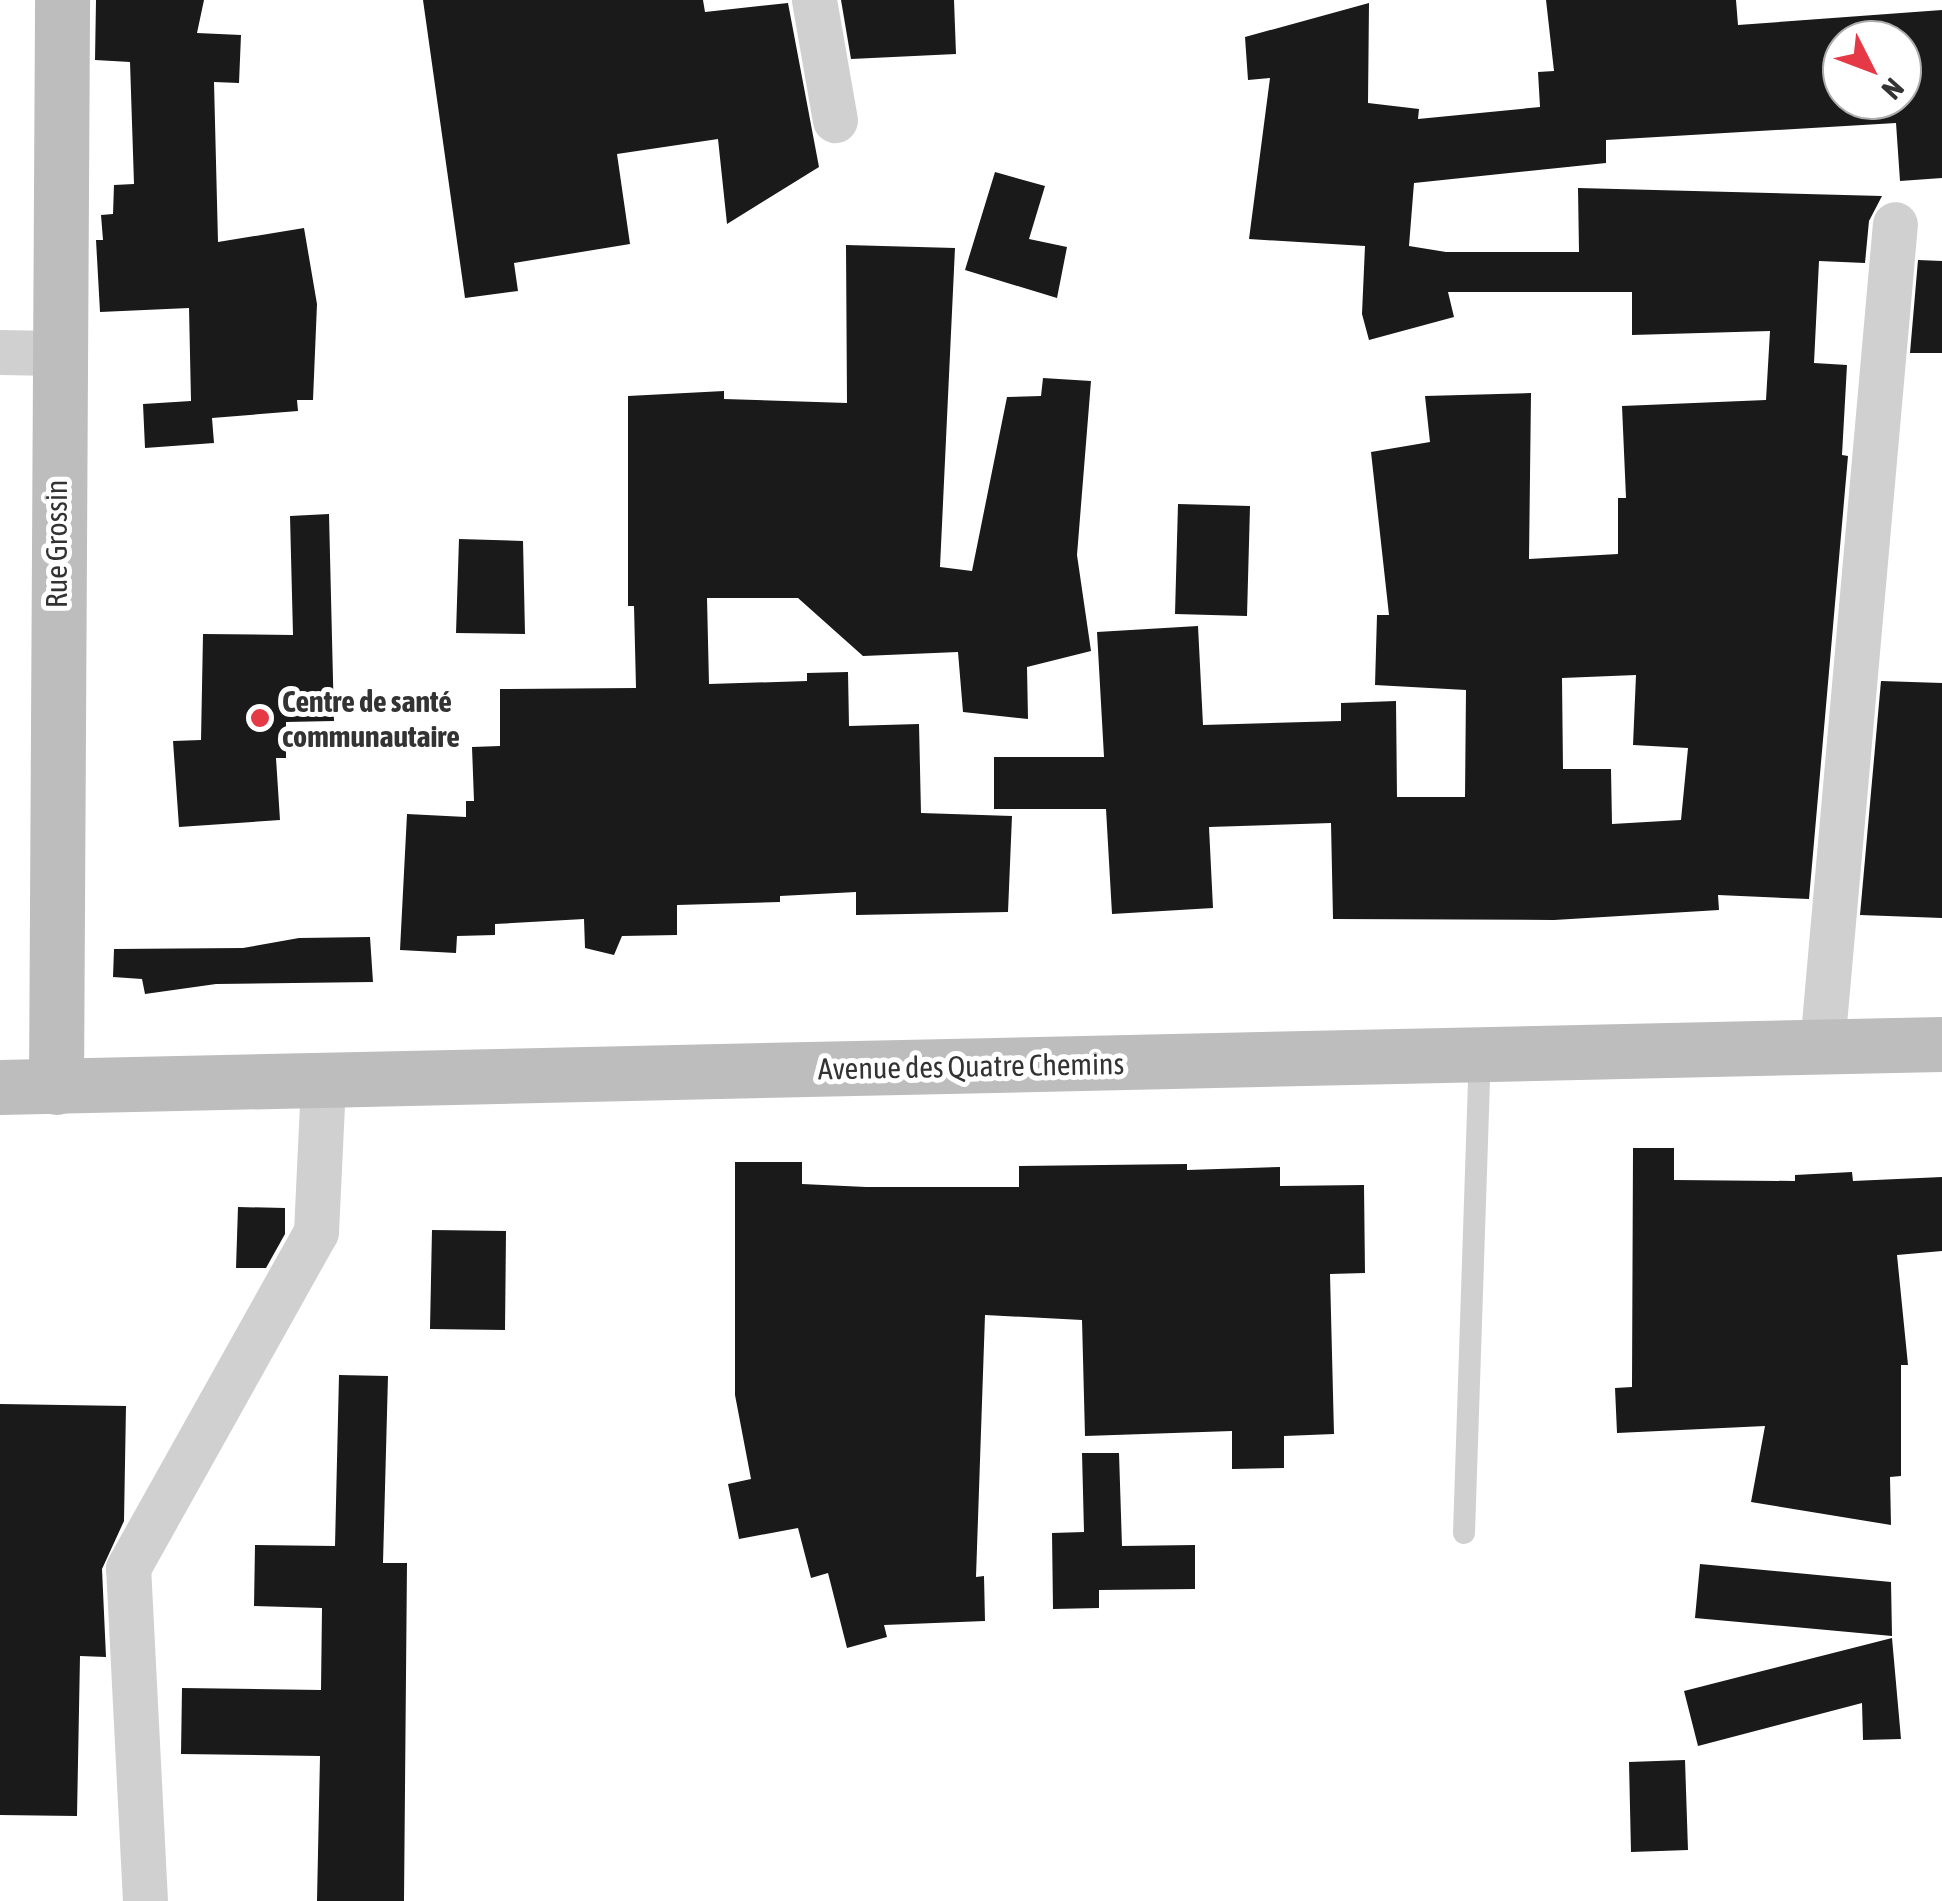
<!DOCTYPE html>
<html>
<head>
<meta charset="utf-8">
<style>
  body { margin:0 }
  #map { position:relative; width:1942px; height:1901px; overflow:hidden; background:#fff; font-family:"Asap Condensed",sans-serif }
  div>[style] { position:absolute }
  .building>* { inset:0; background:#1a1a1a }
  .lane>* { height:22px; margin:-11px; padding:0 11px; transform-origin:11px; border-radius:11px; background:#d0d0d0 }
  .street>* { height:45px; margin:-22.5px; padding:0 22.5px; transform-origin:22.5px; border-radius:22.5px; background:#d0d0d0 }
  .secondary>* { height:55px; margin:-27.5px; padding:0 27.5px; transform-origin:27.5px; border-radius:27.5px; background:#bdbdbd }
  .dots>* { width:28px; height:28px; translate:-50% -50%; box-sizing:border-box; border:5px solid #fff; border-radius:50% }
  span { translate:-50% -50%; white-space:nowrap; text-align:center; line-height:1.15; -webkit-text-stroke:10px #fff; paint-order:stroke }
  .street-label { font-size:30px; color:#333 }
  .poi-label { font-size:30px; color:#333; font-weight:700 }
  .left { translate:0 -50%; text-align:left }
  .north { position:absolute; left:1822px; top:20px; width:100px; height:100px; box-sizing:border-box; background:#fff; border:2px solid #adadad; border-radius:50%; rotate:132deg; font-size:28px; font-weight:700; line-height:40px; text-align:center; color:#333 }
  .north::after { content:''; display:block; margin:auto; width:35px; height:45px; background:#e63946; clip-path:polygon(50% 0,100% 100%,50% 72%,0 100%) }
</style>
</head>
<body>
<div id="map">
  <div class="building">
    <div style="clip-path:polygon(96px 0,204px 0,197px 33px,241px 35px,239px 83px,214px 82px,218px 242px,304px 228px,317px 304px,313px 400px,297px 400px,298px 411px,212px 418px,214px 443px,145px 448px,143px 404px,191px 401px,189px 308px,100px 312px,96px 240px,103px 240px,101px 215px,113px 214px,114px 185px,134px 184px,130px 62px,95px 60px)"></div>
    <div style="clip-path:polygon(423px 0,703px 0,705px 12px,788px 3px,819px 167px,727px 224px,718px 139px,617px 154px,630px 244px,514px 263px,518px 291px,465px 298px)"></div>
    <div style="clip-path:polygon(841px 0,954px 0,956px 54px,851px 59px)"></div>
    <div style="clip-path:polygon(evenodd,1546px 0,1736px 0,1738px 25px,1942px 10px,1942px 178px,1900px 181px,1896px 123px,1606px 140px,1606px 163px,1414px 183px,1409px 246px,1446px 252px,1579px 252px,1578px 188px,1882px 196px,1869px 221px,1865px 263px,1819px 261px,1814px 363px,1847px 365px,1842px 455px,1848px 456px,1809px 899px,1718px 895px,1719px 910px,1554px 920px,1333px 919px,1331px 823px,1209px 827px,1213px 908px,1112px 914px,1106px 809px,994px 809px,994px 757px,1104px 757px,1097px 632px,1198px 626px,1203px 725px,1341px 721px,1341px 703px,1396px 701px,1397px 797px,1465px 797px,1466px 690px,1375px 685px,1377px 615px,1389px 615px,1371px 452px,1430px 442px,1425px 396px,1531px 393px,1529px 559px,1618px 554px,1618px 498px,1626px 498px,1622px 406px,1766px 400px,1770px 331px,1632px 335px,1632px 292px,1448px 292px,1454px 317px,1369px 340px,1362px 314px,1365px 246px,1249px 239px,1270px 78px,1248px 80px,1245px 37px,1369px 3px,1368px 103px,1419px 109px,1418px 119px,1540px 107px,1538px 72px,1554px 71px,1546px 0,1842px 40px,1902px 40px,1902px 100px,1842px 100px,1842px 40px,1546px 0,1636px 675px,1633px 745px,1688px 748px,1681px 820px,1612px 824px,1611px 769px,1563px 769px,1562px 678px,1636px 675px)"></div>
    <div style="clip-path:polygon(995px 172px,1045px 186px,1029px 239px,1067px 247px,1057px 298px,965px 270px)"></div>
    <div style="clip-path:polygon(846px 245px,955px 248px,940px 567px,972px 571px,1007px 397px,1041px 396px,1043px 378px,1091px 381px,1077px 555px,1091px 651px,1027px 667px,1028px 719px,963px 712px,958px 652px,863px 656px,798px 598px,707px 598px,709px 684px,807px 681px,807px 673px,848px 672px,849px 726px,919px 724px,921px 813px,1012px 816px,1008px 912px,856px 915px,856px 892px,780px 896px,780px 902px,677px 905px,677px 935px,622px 936px,614px 955px,585px 948px,584px 919px,495px 924px,495px 935px,457px 936px,456px 953px,400px 950px,407px 814px,466px 817px,466px 801px,474px 801px,472px 747px,500px 746px,500px 689px,636px 688px,634px 606px,628px 606px,628px 396px,724px 391px,724px 399px,847px 403px)"></div>
    <div style="clip-path:polygon(1918px 260px,1942px 261px,1942px 353px,1910px 353px)"></div>
    <div style="clip-path:polygon(1178px 504px,1250px 506px,1247px 616px,1175px 614px)"></div>
    <div style="clip-path:polygon(329px 514px,334px 721px,286px 722px,286px 758px,276px 758px,280px 820px,179px 827px,173px 741px,201px 740px,203px 634px,293px 635px,290px 516px)"></div>
    <div style="clip-path:polygon(459px 539px,523px 541px,525px 634px,456px 633px)"></div>
    <div style="clip-path:polygon(1881px 681px,1942px 683px,1942px 918px,1860px 915px)"></div>
    <div style="clip-path:polygon(370px 937px,373px 982px,216px 984px,145px 994px,142px 979px,113px 977px,114px 949px,243px 948px,299px 938px)"></div>
    <div style="clip-path:polygon(1633px 1148px,1674px 1148px,1674px 1180px,1795px 1181px,1795px 1175px,1852px 1172px,1853px 1181px,1942px 1177px,1942px 1251px,1897px 1255px,1908px 1365px,1901px 1365px,1901px 1476px,1890px 1477px,1891px 1525px,1751px 1502px,1765px 1426px,1617px 1433px,1615px 1388px,1632px 1387px)"></div>
    <div style="clip-path:polygon(735px 1162px,802px 1162px,802px 1184px,866px 1187px,1019px 1187px,1019px 1166px,1187px 1164px,1187px 1170px,1280px 1167px,1280px 1186px,1364px 1185px,1365px 1273px,1330px 1274px,1334px 1434px,1284px 1436px,1284px 1468px,1232px 1469px,1232px 1431px,1085px 1436px,1082px 1320px,985px 1315px,976px 1577px,984px 1576px,985px 1621px,884px 1625px,887px 1637px,847px 1648px,828px 1573px,811px 1578px,798px 1528px,739px 1539px,728px 1484px,751px 1479px,735px 1395px)"></div>
    <div style="clip-path:polygon(238px 1207px,285px 1208px,285px 1234px,266px 1268px,236px 1268px)"></div>
    <div style="clip-path:polygon(432px 1230px,506px 1231px,505px 1330px,430px 1329px)"></div>
    <div style="clip-path:polygon(339px 1375px,388px 1376px,383px 1563px,407px 1563px,404px 1901px,317px 1901px,320px 1756px,181px 1754px,182px 1688px,321px 1690px,322px 1608px,254px 1606px,255px 1545px,335px 1546px)"></div>
    <div style="clip-path:polygon(0 1404px,126px 1406px,124px 1521px,102px 1569px,106px 1657px,80px 1656px,77px 1816px,0 1815px)"></div>
    <div style="clip-path:polygon(1082px 1453px,1119px 1453px,1122px 1546px,1195px 1545px,1195px 1589px,1099px 1590px,1099px 1608px,1053px 1609px,1052px 1533px,1084px 1532px)"></div>
    <div style="clip-path:polygon(1700px 1564px,1891px 1582px,1892px 1636px,1695px 1618px)"></div>
    <div style="clip-path:polygon(1892px 1638px,1901px 1739px,1863px 1740px,1862px 1703px,1698px 1746px,1684px 1691px)"></div>
    <div style="clip-path:polygon(1685px 1760px,1688px 1850px,1631px 1852px,1629px 1762px)"></div>
  </div>
  <div class="lane">
    <div style="left:1464px;top:1533px;width:481px;rotate:-88.1deg"></div>
  </div>
  <div class="street">
    <div style="left:814px;top:0;width:122px;rotate:80.1deg"></div>
    <div style="left:0;top:352px;width:56px;rotate:1deg"></div>
    <div style="left:1822px;top:1046px;width:825px;rotate:-84.93deg"></div>
    <div style="left:145px;top:1901px;width:333px;rotate:-92.9deg"></div>
    <div style="left:128px;top:1568px;width:385px;rotate:-60.8deg"></div>
    <div style="left:316px;top:1232px;width:151px;rotate:-87.3deg"></div>
  </div>
  <div class="secondary">
    <div style="left:0;top:1087px;width:1942px;rotate:-1.27deg"></div>
    <div style="left:56px;top:1087px;width:1087px;rotate:-89.68deg"></div>
  </div>
  <div class="dots">
    <div style="left:260px;top:718px;background:#e63946"></div>
  </div>
  <div class="street-label">
    <span style="left:56px;top:544px;rotate:-90deg">Rue Grossin</span>
    <span style="left:971px;top:1066px;rotate:-1deg">Avenue des Quatre Chemins</span>
  </div>
  <div class="poi-label">
    <span class="left" style="left:282px;top:718px">Centre de santé<br>communautaire</span>
  </div>
  <div class="north">N</div>
</div>
</body>
</html>
